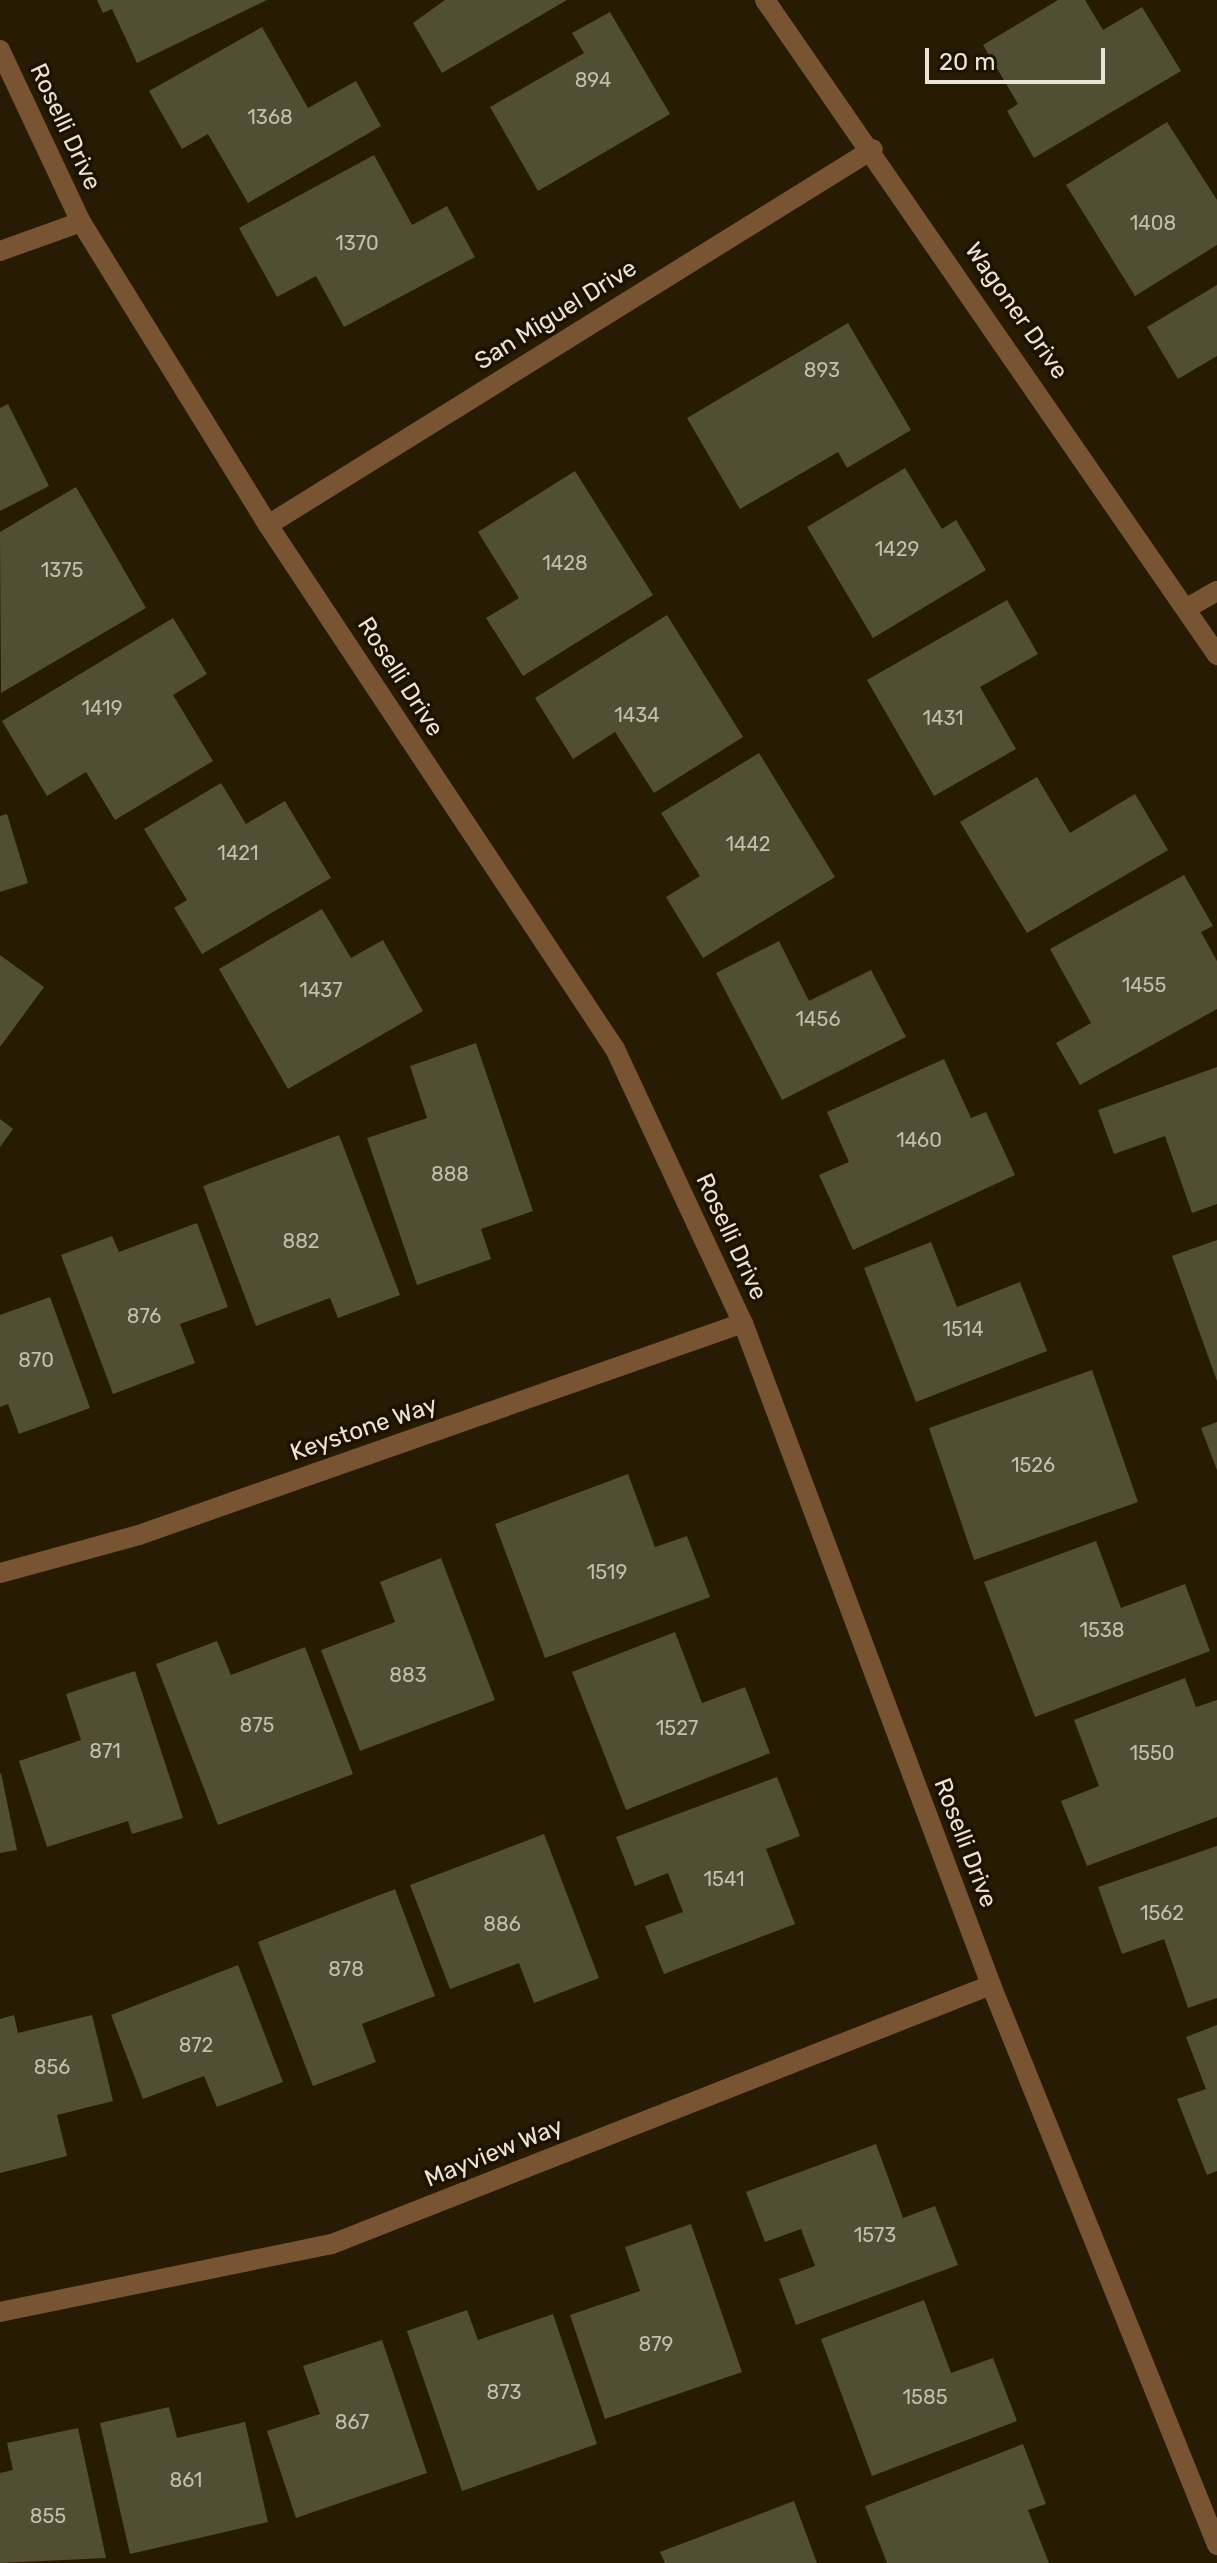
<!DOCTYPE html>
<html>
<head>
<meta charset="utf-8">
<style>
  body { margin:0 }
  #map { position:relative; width:1217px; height:2563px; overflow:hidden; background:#271b03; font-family:Rubik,sans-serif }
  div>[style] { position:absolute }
  .building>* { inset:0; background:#514f33 }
  .minor>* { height:20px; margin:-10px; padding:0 10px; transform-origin:10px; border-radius:10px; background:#785432 }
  span { translate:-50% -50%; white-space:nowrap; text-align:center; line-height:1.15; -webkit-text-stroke:7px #1d1200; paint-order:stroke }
  .number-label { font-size:20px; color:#c4bfac }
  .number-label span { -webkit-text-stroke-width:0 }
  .street-label { font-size:24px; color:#ebe4d5 }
  .scale { position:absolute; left:925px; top:48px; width:180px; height:36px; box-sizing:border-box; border:4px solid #ebe4d5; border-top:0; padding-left:10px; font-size:24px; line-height:28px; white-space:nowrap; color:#ebe4d5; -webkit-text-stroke:6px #1d1200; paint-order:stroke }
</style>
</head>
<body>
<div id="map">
  <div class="building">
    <div style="clip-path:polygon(97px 0,267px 0,137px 63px,112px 9px,103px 13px)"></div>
    <div style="clip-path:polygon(445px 0,567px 0,442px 73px,413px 23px)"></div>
    <div style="clip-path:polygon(1058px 0,1085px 0,1103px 30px,1142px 7px,1181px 71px,1034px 158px,1007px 111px,1018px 104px,983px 45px)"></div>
    <div style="clip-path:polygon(610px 12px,670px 114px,538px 191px,490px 107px,584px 53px,572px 33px)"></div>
    <div style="clip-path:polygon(262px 27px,308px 108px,356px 81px,381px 126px,248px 203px,208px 134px,182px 149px,149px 91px)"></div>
    <div style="clip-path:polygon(1167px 122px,1217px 200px,1217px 245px,1135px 296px,1066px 185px)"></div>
    <div style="clip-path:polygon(374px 155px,412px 225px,447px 206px,475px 257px,344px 327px,316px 276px,277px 297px,239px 228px)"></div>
    <div style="clip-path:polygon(1217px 285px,1217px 356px,1178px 379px,1147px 327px)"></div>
    <div style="clip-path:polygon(848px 323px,911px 430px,847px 468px,838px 452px,740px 509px,687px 418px)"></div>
    <div style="clip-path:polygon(8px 404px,49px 486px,0 511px,0 408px)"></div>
    <div style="clip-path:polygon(905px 468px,942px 529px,956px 520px,986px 570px,873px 638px,807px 527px)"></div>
    <div style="clip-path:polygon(575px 471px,653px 595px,523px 676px,486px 618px,519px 598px,478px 532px)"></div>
    <div style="clip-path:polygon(76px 487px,146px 608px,1px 693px,0 532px)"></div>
    <div style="clip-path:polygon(1007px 600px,1038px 654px,980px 687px,1016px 749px,934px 796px,867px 680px)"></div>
    <div style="clip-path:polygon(667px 615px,743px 737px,654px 793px,615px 732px,573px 759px,535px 698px)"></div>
    <div style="clip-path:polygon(173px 618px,207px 674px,173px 695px,213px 761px,115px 820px,86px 772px,47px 796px,2px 721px)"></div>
    <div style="clip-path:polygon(759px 753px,835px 877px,703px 958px,666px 897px,700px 876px,661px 813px)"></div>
    <div style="clip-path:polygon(1037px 777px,1070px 833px,1135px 794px,1168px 850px,1027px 933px,960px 822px)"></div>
    <div style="clip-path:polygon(221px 783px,246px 824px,285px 801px,331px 878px,202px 954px,174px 908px,187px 900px,144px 829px)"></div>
    <div style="clip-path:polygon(7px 814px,28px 883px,0 892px,0 816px)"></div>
    <div style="clip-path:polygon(1184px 875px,1213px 926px,1201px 932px,1217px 961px,1217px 1009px,1080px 1085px,1056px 1043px,1091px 1023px,1050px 949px)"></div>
    <div style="clip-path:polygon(322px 909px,351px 958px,383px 940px,423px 1011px,288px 1089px,219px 969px)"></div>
    <div style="clip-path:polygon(779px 941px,809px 1001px,871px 970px,906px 1037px,782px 1100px,716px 973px)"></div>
    <div style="clip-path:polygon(0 955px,44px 987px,0 1047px)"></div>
    <div style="clip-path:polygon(476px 1043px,533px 1211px,481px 1229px,491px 1259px,417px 1285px,367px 1138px,427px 1118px,410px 1066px)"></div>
    <div style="clip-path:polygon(944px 1059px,971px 1118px,986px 1112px,1015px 1175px,853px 1250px,819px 1175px,849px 1162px,827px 1112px)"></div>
    <div style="clip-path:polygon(1217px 1067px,1217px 1204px,1192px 1213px,1165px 1136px,1114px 1154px,1098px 1110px)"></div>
    <div style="clip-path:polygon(0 1119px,13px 1129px,0 1147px)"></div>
    <div style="clip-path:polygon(339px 1135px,400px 1295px,338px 1318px,330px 1298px,256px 1326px,203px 1186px)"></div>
    <div style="clip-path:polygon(197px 1223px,228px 1307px,180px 1324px,195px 1363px,113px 1394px,61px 1255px,112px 1236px,119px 1252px)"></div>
    <div style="clip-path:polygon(1217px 1240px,1217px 1381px,1172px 1256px)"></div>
    <div style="clip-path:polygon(931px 1242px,957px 1307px,1020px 1282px,1047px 1351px,916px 1402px,864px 1268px)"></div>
    <div style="clip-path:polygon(50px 1297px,90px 1408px,19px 1434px,8px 1404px,0 1407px,0 1315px)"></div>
    <div style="clip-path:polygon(1092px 1370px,1138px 1502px,974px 1560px,929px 1428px)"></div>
    <div style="clip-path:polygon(1217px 1422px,1217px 1470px,1201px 1428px)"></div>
    <div style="clip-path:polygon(628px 1474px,655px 1547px,687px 1536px,710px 1597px,545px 1658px,495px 1524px)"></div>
    <div style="clip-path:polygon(1096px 1541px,1121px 1608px,1185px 1584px,1210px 1651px,1035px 1717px,984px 1582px)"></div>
    <div style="clip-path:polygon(441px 1558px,495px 1700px,360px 1751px,321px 1650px,395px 1622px,380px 1582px)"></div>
    <div style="clip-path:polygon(675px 1632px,702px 1703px,745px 1687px,770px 1753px,626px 1810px,572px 1672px)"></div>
    <div style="clip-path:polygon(217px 1641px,231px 1675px,305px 1647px,353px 1774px,218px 1825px,156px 1664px)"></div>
    <div style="clip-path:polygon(135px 1671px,183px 1818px,132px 1834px,128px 1821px,47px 1847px,19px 1761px,81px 1740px,66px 1694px)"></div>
    <div style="clip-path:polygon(1185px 1678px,1196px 1707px,1217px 1700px,1217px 1817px,1087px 1866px,1061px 1801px,1099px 1786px,1074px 1720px)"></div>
    <div style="clip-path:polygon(1px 1773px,17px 1850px,0 1853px,0 1774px)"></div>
    <div style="clip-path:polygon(777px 1777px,800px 1836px,766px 1849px,795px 1924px,664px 1974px,645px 1926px,683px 1912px,668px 1873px,635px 1886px,616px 1837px)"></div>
    <div style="clip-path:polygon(544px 1834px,599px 1978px,534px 2003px,519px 1963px,450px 1989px,410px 1885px)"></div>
    <div style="clip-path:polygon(1217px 1846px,1217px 1998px,1188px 2008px,1164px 1939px,1122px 1954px,1098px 1887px)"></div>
    <div style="clip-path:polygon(395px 1889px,435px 1996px,362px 2024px,376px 2062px,313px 2086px,258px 1942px)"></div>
    <div style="clip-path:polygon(238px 1965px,283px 2082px,217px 2107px,204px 2076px,143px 2099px,111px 2015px)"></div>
    <div style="clip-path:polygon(14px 2015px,18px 2033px,92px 2015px,113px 2101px,57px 2115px,67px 2156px,0 2173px,0 2019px)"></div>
    <div style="clip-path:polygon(1217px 2025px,1217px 2171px,1207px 2175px,1177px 2099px,1206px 2089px,1186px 2037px)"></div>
    <div style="clip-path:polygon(876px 2144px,903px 2218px,935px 2206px,958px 2265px,796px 2325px,779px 2279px,815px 2266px,801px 2229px,765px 2242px,746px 2192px)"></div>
    <div style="clip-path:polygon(691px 2224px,742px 2372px,605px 2419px,570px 2315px,640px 2291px,625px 2247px)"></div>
    <div style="clip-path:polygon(924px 2300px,951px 2373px,993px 2358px,1017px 2421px,872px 2476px,821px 2339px)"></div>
    <div style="clip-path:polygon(467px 2310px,478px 2340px,553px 2314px,597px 2444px,462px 2491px,407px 2331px)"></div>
    <div style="clip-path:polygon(382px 2340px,427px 2473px,296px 2518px,267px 2431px,320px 2414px,303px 2366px)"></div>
    <div style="clip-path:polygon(169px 2407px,177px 2438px,245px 2422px,268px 2522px,130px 2554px,100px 2423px)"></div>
    <div style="clip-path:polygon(78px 2428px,106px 2558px,0 2563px,0 2473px,13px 2470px,7px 2443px)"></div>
    <div style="clip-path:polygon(1023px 2444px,1046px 2504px,1028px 2510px,1049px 2563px,887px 2563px,865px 2506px)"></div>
    <div style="clip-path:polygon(794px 2501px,817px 2563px,665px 2563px,660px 2552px)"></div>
  </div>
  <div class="minor">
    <div style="left:765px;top:0;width:796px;rotate:55.39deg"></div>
    <div style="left:0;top:50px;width:190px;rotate:64.8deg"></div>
    <div style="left:81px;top:222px;width:356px;rotate:58.3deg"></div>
    <div style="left:268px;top:525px;width:628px;rotate:56.49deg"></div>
    <div style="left:615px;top:1049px;width:302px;rotate:65deg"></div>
    <div style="left:743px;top:1323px;width:707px;rotate:69.46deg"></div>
    <div style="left:991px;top:1985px;width:604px;rotate:68.02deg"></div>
    <div style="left:0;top:251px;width:86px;rotate:-19.7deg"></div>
    <div style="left:268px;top:525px;width:712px;rotate:-31.86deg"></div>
    <div style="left:1189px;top:607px;width:32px;rotate:-30deg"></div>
    <div style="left:0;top:1573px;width:144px;rotate:-15.3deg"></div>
    <div style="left:139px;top:1535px;width:640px;rotate:-19.34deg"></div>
    <div style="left:0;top:2312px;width:339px;rotate:-11.6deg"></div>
    <div style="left:332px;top:2244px;width:708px;rotate:-21.46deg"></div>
  </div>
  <div class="number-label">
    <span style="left:593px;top:80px">894</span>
    <span style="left:270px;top:117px">1368</span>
    <span style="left:1153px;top:223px">1408</span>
    <span style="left:357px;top:243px">1370</span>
    <span style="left:822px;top:370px">893</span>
    <span style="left:897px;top:549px">1429</span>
    <span style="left:565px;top:563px">1428</span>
    <span style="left:62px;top:570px">1375</span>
    <span style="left:102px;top:708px">1419</span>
    <span style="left:637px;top:715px">1434</span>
    <span style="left:943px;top:718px">1431</span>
    <span style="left:748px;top:844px">1442</span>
    <span style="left:238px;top:853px">1421</span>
    <span style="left:1144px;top:985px">1455</span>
    <span style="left:321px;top:990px">1437</span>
    <span style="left:818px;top:1019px">1456</span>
    <span style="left:919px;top:1140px">1460</span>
    <span style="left:450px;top:1174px">888</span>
    <span style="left:301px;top:1241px">882</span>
    <span style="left:144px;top:1316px">876</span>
    <span style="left:963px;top:1329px">1514</span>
    <span style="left:36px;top:1360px">870</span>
    <span style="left:1033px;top:1465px">1526</span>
    <span style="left:607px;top:1572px">1519</span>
    <span style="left:1102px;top:1630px">1538</span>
    <span style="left:408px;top:1675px">883</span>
    <span style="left:257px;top:1725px">875</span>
    <span style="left:677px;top:1728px">1527</span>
    <span style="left:105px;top:1751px">871</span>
    <span style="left:1152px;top:1753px">1550</span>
    <span style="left:724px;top:1879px">1541</span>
    <span style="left:1162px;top:1913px">1562</span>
    <span style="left:502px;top:1924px">886</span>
    <span style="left:346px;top:1969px">878</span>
    <span style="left:196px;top:2045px">872</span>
    <span style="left:52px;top:2067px">856</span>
    <span style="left:875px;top:2235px">1573</span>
    <span style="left:656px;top:2344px">879</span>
    <span style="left:504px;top:2392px">873</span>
    <span style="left:925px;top:2397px">1585</span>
    <span style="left:352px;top:2422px">867</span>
    <span style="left:186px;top:2480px">861</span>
    <span style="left:48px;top:2516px">855</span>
  </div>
  <div class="street-label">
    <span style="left:65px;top:127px;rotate:65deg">Roselli Drive</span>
    <span style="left:1016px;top:311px;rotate:55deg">Wagoner Drive</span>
    <span style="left:556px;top:315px;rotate:-32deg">San Miguel Drive</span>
    <span style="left:400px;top:677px;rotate:57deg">Roselli Drive</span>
    <span style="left:731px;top:1237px;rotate:65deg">Roselli Drive</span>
    <span style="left:364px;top:1429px;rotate:-19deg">Keystone Way</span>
    <span style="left:965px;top:1843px;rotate:69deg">Roselli Drive</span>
    <span style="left:494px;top:2153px;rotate:-22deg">Mayview Way</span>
  </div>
  <div class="scale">20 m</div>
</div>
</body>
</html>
